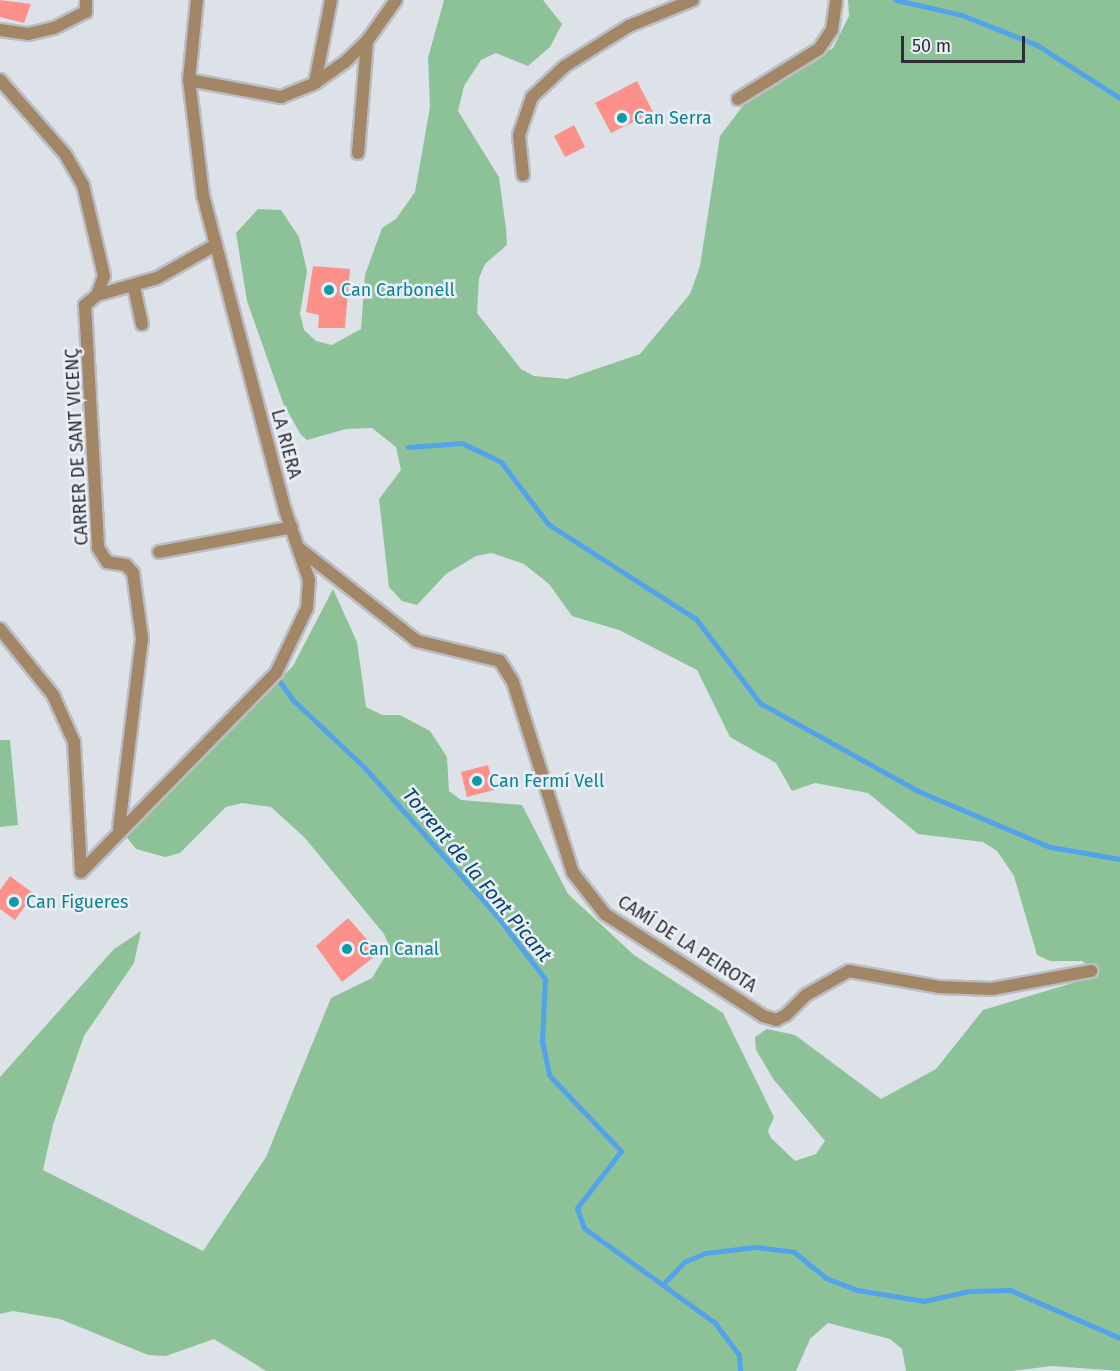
<!DOCTYPE html>
<html>
<head>
<meta charset="utf-8">
<style>
  body { margin:0 }
  #map { position:relative; width:1120px; height:1371px; overflow:hidden; background:#dde2e9; font-family:"Fira Sans",sans-serif }
  div>[style] { position:absolute }
  .green>* { inset:0; background:#8dc299 }
  .stream>* { height:5px; margin:-2.5px; padding:0 2.5px; transform-origin:2.5px; border-radius:2.5px; background:#52a3e9 }
  .building>* { inset:0; background:#fb918a }
  .roads { filter:drop-shadow(2px 0 #babec4) drop-shadow(-2px 0 #babec4) drop-shadow(0 2px #babec4) drop-shadow(0 -2px #babec4) }
  .minor>* { height:12px; margin:-6px; padding:0 6px; transform-origin:6px; border-radius:6px; background:#a38665 }
  .dots>* { width:16px; height:16px; translate:-50% -50%; box-sizing:border-box; border:3px solid #eaeff7; border-radius:50% }
  span { translate:-50% -50%; white-space:nowrap; text-align:center; line-height:1.15; -webkit-text-stroke:5px #eaeff7; paint-order:stroke }
  .culture-label { font-size:18px; color:#0d838f }
  .left { translate:0 -50%; text-align:left }
  .street-label { font-size:18px; color:#2c2e31 }
  .water-label { font-size:20px; color:#034471; font-style:italic }
  .scale { position:absolute; left:901px; top:36px; width:124px; height:27px; box-sizing:border-box; border:3px solid #2c2e31; border-top:0; padding-left:8px; font-size:18px; line-height:21px; white-space:nowrap; color:#2c2e31; -webkit-text-stroke:4px #eaeff7; paint-order:stroke }
</style>
</head>
<body>
<div id="map">
  <div class="green">
    <div style="clip-path:polygon(444px 0,543px 0,562px 24px,550px 47px,528px 66px,496px 53px,481px 60px,464px 86px,458px 111px,499px 177px,506px 228px,507px 245px,485px 264px,479px 278px,477px 313px,521px 369px,534px 376px,567px 379px,640px 354px,690px 294px,700px 266px,720px 136px,748px 99px,833px 48px,849px 16px,848px 0,1120px 0,1120px 1371px,1052px 1366px,1011px 1371px,906px 1371px,902px 1349px,890px 1339px,828px 1323px,810px 1339px,796px 1371px,266px 1371px,214px 1339px,166px 1356px,148px 1355px,60px 1319px,13px 1311px,0 1314px,0 1077px,114px 949px,141px 931px,134px 963px,84px 1036px,53px 1125px,43px 1170px,203px 1251px,266px 1157px,331px 998px,372px 978px,390px 948px,384px 934px,305px 838px,271px 807px,242px 803px,226px 807px,180px 853px,165px 857px,136px 849px,125px 835px,293px 666px,333px 589px,357px 642px,366px 707px,382px 715px,400px 715px,430px 731px,447px 757px,449px 791px,461px 800px,522px 805px,568px 894px,634px 955px,723px 1013px,774px 1117px,768px 1131px,771px 1138px,795px 1161px,816px 1154px,825px 1141px,774px 1080px,756px 1050px,755px 1037px,767px 1029px,795px 1035px,881px 1099px,936px 1069px,983px 1010px,1099px 975px,1082px 961px,1050px 961px,1037px 955px,1014px 876px,997px 851px,983px 842px,918px 834px,868px 793px,815px 783px,792px 791px,776px 763px,730px 737px,697px 670px,619px 630px,572px 616px,549px 584px,524px 564px,492px 553px,476px 556px,446px 574px,417px 605px,402px 601px,389px 587px,379px 499px,401px 470px,396px 447px,372px 428px,346px 429px,307px 440px,301px 435px,283px 403px,247px 301px,236px 233px,258px 209px,281px 210px,299px 237px,307px 271px,300px 314px,304px 330px,316px 341px,332px 345px,361px 329px,365px 275px,382px 228px,396px 219px,415px 192px,430px 107px,428px 58px)"></div>
    <div style="clip-path:polygon(0 740px,10px 740px,18px 825px,0 827px)"></div>
  </div>
  <div class="stream">
    <div style="left:896px;top:0;width:68px;rotate:12.8deg"></div>
    <div style="left:962px;top:15px;width:81px;rotate:21.8deg"></div>
    <div style="left:1037px;top:45px;width:98px;rotate:32.6deg"></div>
    <div style="left:408px;top:447px;width:54px;rotate:-4.2deg"></div>
    <div style="left:462px;top:443px;width:43px;rotate:26deg"></div>
    <div style="left:501px;top:462px;width:78px;rotate:52.8deg"></div>
    <div style="left:548px;top:524px;width:176px;rotate:32.7deg"></div>
    <div style="left:696px;top:619px;width:106px;rotate:52.7deg"></div>
    <div style="left:760px;top:703px;width:181px;rotate:29.1deg"></div>
    <div style="left:918px;top:791px;width:143px;rotate:23deg"></div>
    <div style="left:1050px;top:847px;width:71px;rotate:9.7deg"></div>
    <div style="left:280px;top:682px;width:24px;rotate:54deg"></div>
    <div style="left:294px;top:701px;width:96px;rotate:43.3deg"></div>
    <div style="left:364px;top:767px;width:200px;rotate:48.2deg"></div>
    <div style="left:497px;top:916px;width:79px;rotate:52.7deg"></div>
    <div style="left:545px;top:979px;width:62px;rotate:92.8deg"></div>
    <div style="left:542px;top:1041px;width:35px;rotate:78deg"></div>
    <div style="left:549px;top:1075px;width:105px;rotate:46.5deg"></div>
    <div style="left:621px;top:1151px;width:72px;rotate:127.7deg"></div>
    <div style="left:577px;top:1208px;width:21px;rotate:71deg"></div>
    <div style="left:584px;top:1228px;width:162px;rotate:35.9deg"></div>
    <div style="left:715px;top:1323px;width:40px;rotate:53deg"></div>
    <div style="left:739px;top:1355px;width:16px;rotate:86deg"></div>
    <div style="left:663px;top:1284px;width:30px;rotate:-46deg"></div>
    <div style="left:684px;top:1262px;width:23px;rotate:-23deg"></div>
    <div style="left:705px;top:1253px;width:51px;rotate:-6.7deg"></div>
    <div style="left:756px;top:1247px;width:38px;rotate:7deg"></div>
    <div style="left:794px;top:1252px;width:41px;rotate:39.1deg"></div>
    <div style="left:826px;top:1278px;width:33px;rotate:21deg"></div>
    <div style="left:857px;top:1290px;width:68px;rotate:9.3deg"></div>
    <div style="left:924px;top:1301px;width:46px;rotate:-12.5deg"></div>
    <div style="left:969px;top:1291px;width:41px;rotate:-1.4deg"></div>
    <div style="left:1010px;top:1290px;width:120px;rotate:23.6deg"></div>
  </div>
  <div class="building">
    <div style="clip-path:polygon(0 0,31px 4px,24px 23px,0 17px)"></div>
    <div style="clip-path:polygon(637px 81px,653px 112px,611px 133px,595px 103px)"></div>
    <div style="clip-path:polygon(574px 125px,585px 147px,565px 157px,554px 136px)"></div>
    <div style="clip-path:polygon(313px 266px,350px 269px,345px 328px,318px 328px,319px 315px,306px 312px)"></div>
    <div style="clip-path:polygon(488px 765px,494px 790px,467px 797px,461px 772px)"></div>
    <div style="clip-path:polygon(10px 876px,34px 894px,15px 920px,0 909px,0 890px)"></div>
    <div style="clip-path:polygon(348px 918px,379px 953px,342px 982px,316px 946px)"></div>
  </div>
  <div class="roads">
    <div class="minor">
      <div style="left:0;top:30px;width:28px;rotate:8deg"></div>
      <div style="left:28px;top:34px;width:27px;rotate:-13deg"></div>
      <div style="left:54px;top:28px;width:36px;rotate:-27deg"></div>
      <div style="left:86px;top:12px;width:12px;rotate:-90deg"></div>
      <div style="left:0;top:80px;width:98px;rotate:48.7deg"></div>
      <div style="left:65px;top:154px;width:36px;rotate:60deg"></div>
      <div style="left:83px;top:185px;width:93px;rotate:77deg"></div>
      <div style="left:104px;top:276px;width:20px;rotate:110deg"></div>
      <div style="left:97px;top:295px;width:16px;rotate:140deg"></div>
      <div style="left:85px;top:305px;width:243px;rotate:86.9deg"></div>
      <div style="left:98px;top:548px;width:17px;rotate:57deg"></div>
      <div style="left:107px;top:562px;width:19px;rotate:9deg"></div>
      <div style="left:126px;top:565px;width:11px;rotate:49deg"></div>
      <div style="left:133px;top:573px;width:66px;rotate:82.1deg"></div>
      <div style="left:142px;top:638px;width:191px;rotate:96.9deg"></div>
      <div style="left:189px;top:80px;width:94px;rotate:10.5deg"></div>
      <div style="left:281px;top:97px;width:37px;rotate:-22deg"></div>
      <div style="left:315px;top:83px;width:35px;rotate:-35deg"></div>
      <div style="left:344px;top:63px;width:32px;rotate:-44deg"></div>
      <div style="left:367px;top:41px;width:50px;rotate:-54.7deg"></div>
      <div style="left:315px;top:83px;width:85px;rotate:-79.1deg"></div>
      <div style="left:738px;top:99px;width:95px;rotate:-31.7deg"></div>
      <div style="left:819px;top:49px;width:23px;rotate:-56deg"></div>
      <div style="left:832px;top:30px;width:30px;rotate:-82deg"></div>
      <div style="left:358px;top:153px;width:112px;rotate:-85.4deg"></div>
      <div style="left:523px;top:175px;width:40px;rotate:-95.7deg"></div>
      <div style="left:519px;top:135px;width:40px;rotate:-71.1deg"></div>
      <div style="left:532px;top:97px;width:45px;rotate:-43.2deg"></div>
      <div style="left:565px;top:66px;width:75px;rotate:-32deg"></div>
      <div style="left:629px;top:26px;width:69px;rotate:-22.1deg"></div>
      <div style="left:134px;top:287px;width:38px;rotate:78deg"></div>
      <div style="left:97px;top:295px;width:62px;rotate:-15.8deg"></div>
      <div style="left:157px;top:278px;width:67px;rotate:-29.6deg"></div>
      <div style="left:300px;top:549px;width:149px;rotate:38.2deg"></div>
      <div style="left:417px;top:641px;width:85px;rotate:13.5deg"></div>
      <div style="left:500px;top:661px;width:25px;rotate:58deg"></div>
      <div style="left:513px;top:682px;width:200px;rotate:72.6deg"></div>
      <div style="left:573px;top:873px;width:52px;rotate:52deg"></div>
      <div style="left:605px;top:914px;width:188px;rotate:32.8deg"></div>
      <div style="left:763px;top:1016px;width:14px;rotate:17deg"></div>
      <div style="left:776px;top:1020px;width:11px;rotate:-27deg"></div>
      <div style="left:786px;top:1015px;width:28px;rotate:-45deg"></div>
      <div style="left:806px;top:995px;width:49px;rotate:-29.2deg"></div>
      <div style="left:849px;top:971px;width:91px;rotate:10.1deg"></div>
      <div style="left:939px;top:987px;width:53px;rotate:2.2deg"></div>
      <div style="left:992px;top:989px;width:101px;rotate:-10.3deg"></div>
      <div style="left:159px;top:552px;width:135px;rotate:-10.6deg"></div>
      <div style="left:0;top:629px;width:85px;rotate:51.2deg"></div>
      <div style="left:53px;top:695px;width:51px;rotate:65.9deg"></div>
      <div style="left:74px;top:742px;width:130px;rotate:86.9deg"></div>
      <div style="left:81px;top:872px;width:279px;rotate:-45.6deg"></div>
      <div style="left:276px;top:673px;width:72px;rotate:-64.5deg"></div>
      <div style="left:307px;top:608px;width:28px;rotate:-86deg"></div>
      <div style="left:309px;top:580px;width:74px;rotate:-108.9deg"></div>
      <div style="left:285px;top:510px;width:325px;rotate:-104.6deg"></div>
      <div style="left:203px;top:195px;width:116px;rotate:-96.9deg"></div>
      <div style="left:189px;top:80px;width:80px;rotate:-84.3deg"></div>
    </div>
  </div>
  <div class="dots">
    <div style="left:622px;top:118px;background:#0f9aa8"></div>
    <div style="left:329px;top:290px;background:#0f9aa8"></div>
    <div style="left:477px;top:781px;background:#0f9aa8"></div>
    <div style="left:14px;top:902px;background:#0f9aa8"></div>
    <div style="left:347px;top:949px;background:#0f9aa8"></div>
  </div>
  <div class="culture-label">
    <span class="left" style="left:634px;top:118px">Can Serra</span>
    <span class="left" style="left:341px;top:290px">Can Carbonell</span>
    <span class="left" style="left:489px;top:781px">Can Fermí Vell</span>
    <span class="left" style="left:26px;top:902px">Can Figueres</span>
    <span class="left" style="left:359px;top:949px">Can Canal</span>
  </div>
  <div class="street-label">
    <span style="left:286px;top:444px;rotate:75deg">LA RIERA</span>
    <span style="left:77px;top:447px;rotate:-93deg">CARRER DE SANT VICENÇ</span>
    <span style="left:687px;top:944px;rotate:33deg">CAMÍ DE LA PEIROTA</span>
  </div>
  <div class="water-label">
    <span style="left:477px;top:875px;rotate:50deg">Torrent de la Font Picant</span>
  </div>
  <div class="scale">50 m</div>
</div>
</body>
</html>
